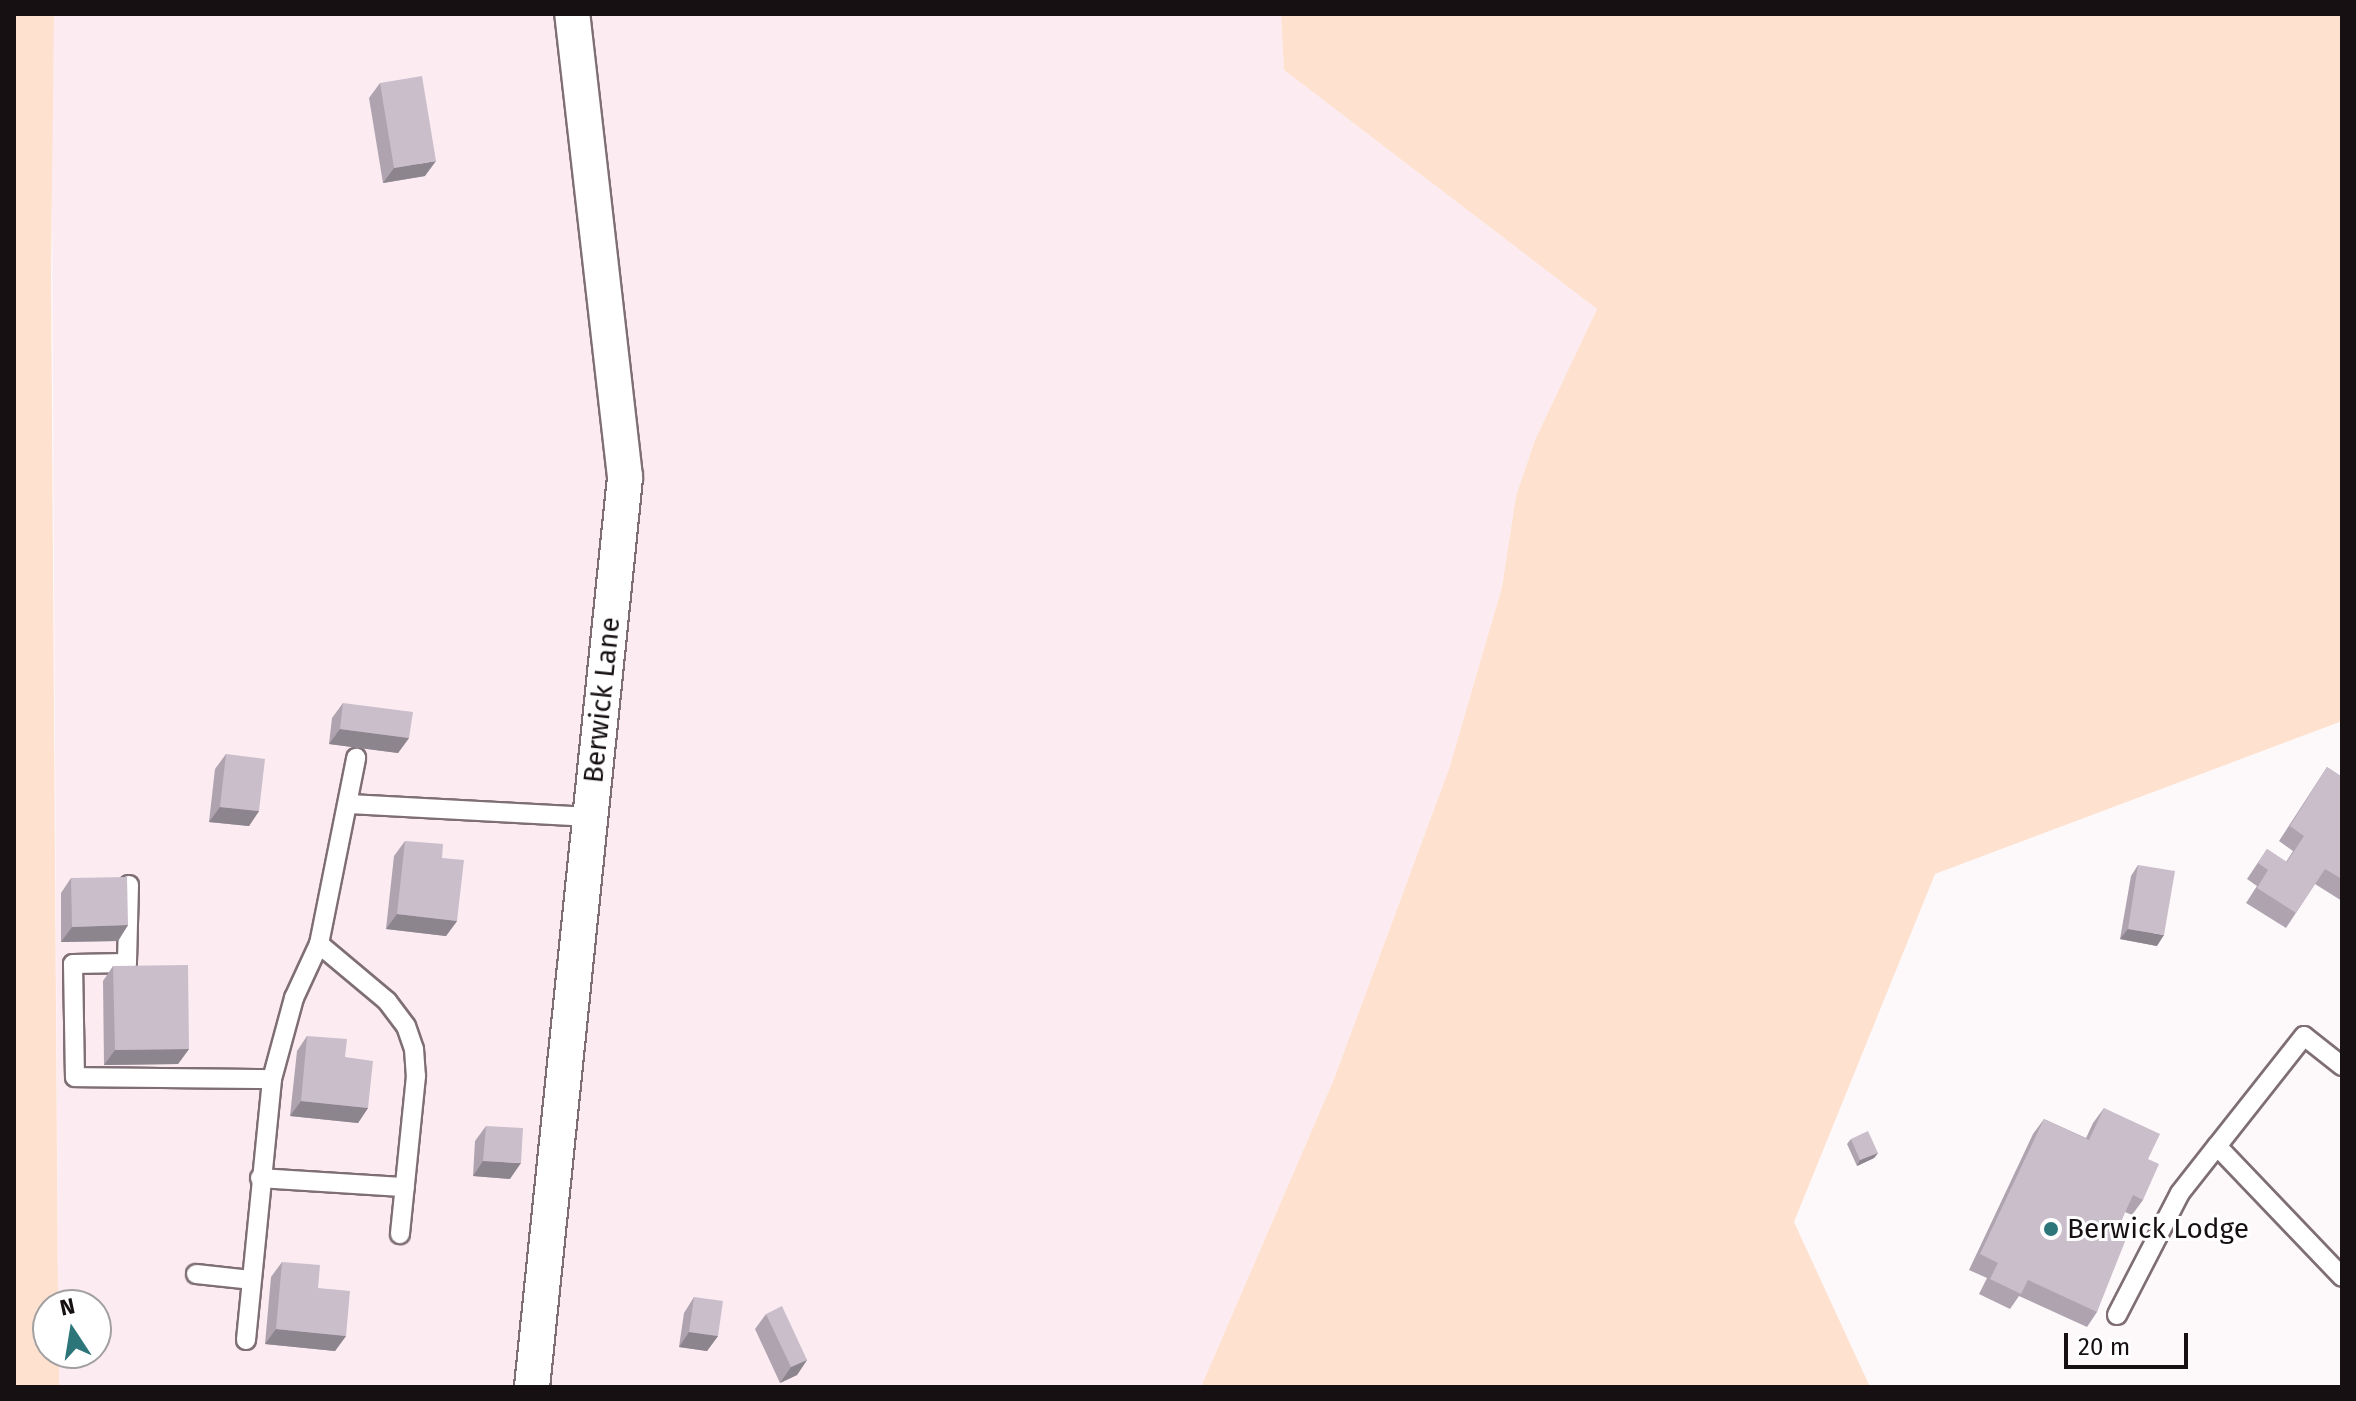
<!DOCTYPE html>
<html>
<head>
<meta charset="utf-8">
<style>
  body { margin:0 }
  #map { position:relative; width:2356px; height:1401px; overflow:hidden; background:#fdf9fa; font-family:"Fira Sans",sans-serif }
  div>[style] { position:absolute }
  .built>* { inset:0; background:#fcecf2 }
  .green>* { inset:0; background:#fee1cf }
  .roads { filter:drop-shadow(2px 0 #7f6f75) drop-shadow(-2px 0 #7f6f75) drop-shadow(0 2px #7f6f75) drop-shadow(0 -2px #7f6f75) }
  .lane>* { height:18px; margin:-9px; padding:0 9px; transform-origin:9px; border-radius:9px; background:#fff }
  .street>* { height:34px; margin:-17px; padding:0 17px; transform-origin:17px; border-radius:17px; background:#fff }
  .wall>* { inset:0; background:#aea3af }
  .shaded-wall>* { inset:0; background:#8d858e }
  .building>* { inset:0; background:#cabecb }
  .dots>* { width:22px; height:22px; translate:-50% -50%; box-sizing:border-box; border:4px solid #fff; border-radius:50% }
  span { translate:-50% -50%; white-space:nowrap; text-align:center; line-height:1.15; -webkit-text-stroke:6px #fff; paint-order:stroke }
  .street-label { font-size:28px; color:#161013 }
  .poi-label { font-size:28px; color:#161013 }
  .left { translate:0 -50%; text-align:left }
  .frame { position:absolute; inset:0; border:16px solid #161013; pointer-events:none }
  .north { position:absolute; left:32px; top:1289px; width:80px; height:80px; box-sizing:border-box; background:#fff; border:2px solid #a29fa1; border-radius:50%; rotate:348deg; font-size:22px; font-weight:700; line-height:32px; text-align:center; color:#161013 }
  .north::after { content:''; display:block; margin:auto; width:28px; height:36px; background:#2c767a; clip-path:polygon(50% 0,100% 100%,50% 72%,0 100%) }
  .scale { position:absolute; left:2064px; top:1333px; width:124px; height:36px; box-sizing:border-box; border:4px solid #161013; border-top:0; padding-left:10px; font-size:24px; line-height:28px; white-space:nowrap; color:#161013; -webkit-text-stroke:6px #fff; paint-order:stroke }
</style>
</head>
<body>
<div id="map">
  <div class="built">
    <div style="clip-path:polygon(51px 14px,1281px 14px,1284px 70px,1597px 309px,1535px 440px,1516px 496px,1502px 587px,1449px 769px,1334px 1079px,1201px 1387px,59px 1387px,59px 1353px,96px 1353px,96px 1305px,58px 1305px)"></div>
  </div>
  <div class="green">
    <div style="clip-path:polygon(14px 14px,54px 14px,51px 274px,58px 1305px,48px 1305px,48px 1353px,59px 1353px,59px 1387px,14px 1387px)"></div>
    <div style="clip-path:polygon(1281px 14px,2342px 14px,2342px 721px,1935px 874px,1794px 1222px,1870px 1387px,1201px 1387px,1334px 1079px,1449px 769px,1502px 587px,1516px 496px,1535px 440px,1597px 309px,1284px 70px)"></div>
  </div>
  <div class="roads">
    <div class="lane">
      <div style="left:349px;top:804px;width:242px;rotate:3.1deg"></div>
      <div style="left:129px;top:885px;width:78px;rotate:91.5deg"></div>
      <div style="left:127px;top:963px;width:54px;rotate:178.9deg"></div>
      <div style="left:73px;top:964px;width:113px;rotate:89deg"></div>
      <div style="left:75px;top:1077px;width:197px;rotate:0.6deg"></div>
      <div style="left:319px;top:944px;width:89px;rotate:40deg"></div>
      <div style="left:387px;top:1001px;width:31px;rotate:53deg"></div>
      <div style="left:406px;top:1026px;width:24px;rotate:71deg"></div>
      <div style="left:414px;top:1049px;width:27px;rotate:86deg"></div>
      <div style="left:416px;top:1076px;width:159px;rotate:95.8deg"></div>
      <div style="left:2342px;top:1066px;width:48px;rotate:-141.7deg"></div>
      <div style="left:2304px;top:1036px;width:140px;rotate:128.3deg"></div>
      <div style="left:2217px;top:1146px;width:181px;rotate:46.3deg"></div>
      <div style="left:260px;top:1178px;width:145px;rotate:3.6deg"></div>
      <div style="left:196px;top:1274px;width:55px;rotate:6.2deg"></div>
      <div style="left:2117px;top:1315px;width:137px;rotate:-62.7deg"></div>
      <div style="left:2180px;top:1193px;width:60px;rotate:-51.8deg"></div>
      <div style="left:246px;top:1340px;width:262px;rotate:-84.3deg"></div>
      <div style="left:272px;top:1079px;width:84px;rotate:-74.8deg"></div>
      <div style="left:294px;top:998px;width:60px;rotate:-65.2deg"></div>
      <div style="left:319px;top:944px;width:190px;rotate:-78.7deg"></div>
    </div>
    <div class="street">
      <div style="left:532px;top:1387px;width:915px;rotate:-84.16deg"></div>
      <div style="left:625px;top:477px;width:466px;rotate:-96.5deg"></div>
    </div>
  </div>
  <div class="wall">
    <div style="clip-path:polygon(380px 83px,425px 176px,383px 183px,369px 98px)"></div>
    <div style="clip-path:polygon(343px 703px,409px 738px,398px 753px,329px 744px,332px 718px)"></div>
    <div style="clip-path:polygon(226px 754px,259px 811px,249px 826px,209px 822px,215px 769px)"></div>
    <div style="clip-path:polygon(2327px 767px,2342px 777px,2342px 901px,2315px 884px,2286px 928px,2246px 903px,2257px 886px,2247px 879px,2267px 849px,2286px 862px,2293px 851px,2279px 841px)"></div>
    <div style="clip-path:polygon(405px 841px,442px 858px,457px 921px,446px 936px,386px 929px,394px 856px)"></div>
    <div style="clip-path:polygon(2138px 865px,2157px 946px,2120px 939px,2131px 876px)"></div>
    <div style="clip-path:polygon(71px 878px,128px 925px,118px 941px,61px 942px,61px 893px)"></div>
    <div style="clip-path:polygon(113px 966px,189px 1049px,178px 1064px,104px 1065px,103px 981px)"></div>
    <div style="clip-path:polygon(307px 1036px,345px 1057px,368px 1108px,358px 1123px,290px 1116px,297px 1051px)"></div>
    <div style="clip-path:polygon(2104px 1108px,2148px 1159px,2143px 1200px,2132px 1215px,2125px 1212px,2118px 1228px,2097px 1312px,2087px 1327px,2019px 1296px,2010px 1309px,1979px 1294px,1987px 1278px,1969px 1270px,2033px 1134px,2044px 1119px,2086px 1138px,2093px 1123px)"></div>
    <div style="clip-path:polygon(486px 1126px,510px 1179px,473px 1176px,475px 1141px)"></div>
    <div style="clip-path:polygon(1851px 1139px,1878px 1153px,1874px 1158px,1857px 1166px,1847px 1144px)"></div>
    <div style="clip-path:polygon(282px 1262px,318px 1288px,346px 1336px,335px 1351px,265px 1344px,271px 1277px)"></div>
    <div style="clip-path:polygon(694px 1297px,718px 1336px,707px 1351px,679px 1347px,684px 1313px)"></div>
    <div style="clip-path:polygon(766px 1314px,807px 1360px,797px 1375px,780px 1383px,755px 1329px)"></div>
  </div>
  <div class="shaded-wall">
    <div style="clip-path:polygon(436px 161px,425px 176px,383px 183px,394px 168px)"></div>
    <div style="clip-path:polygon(340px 729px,409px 738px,398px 753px,329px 744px)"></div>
    <div style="clip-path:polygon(220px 807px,259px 811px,249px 826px,209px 822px)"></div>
    <div style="clip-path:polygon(397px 914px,457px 921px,446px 936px,386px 929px)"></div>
    <div style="clip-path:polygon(128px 925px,118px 941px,61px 942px,72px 927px)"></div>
    <div style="clip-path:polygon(2128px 929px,2164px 935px,2157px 946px,2120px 939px)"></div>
    <div style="clip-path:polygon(189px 1049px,178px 1064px,104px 1065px,115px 1050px)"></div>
    <div style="clip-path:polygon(301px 1101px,368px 1108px,358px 1123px,290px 1116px)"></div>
    <div style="clip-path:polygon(1878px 1153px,1874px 1158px,1857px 1166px,1860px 1160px)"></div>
    <div style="clip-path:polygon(483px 1161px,521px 1163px,510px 1179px,473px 1176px)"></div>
    <div style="clip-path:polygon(276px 1329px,346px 1336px,335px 1351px,265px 1344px)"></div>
    <div style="clip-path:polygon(689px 1332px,718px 1336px,707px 1351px,679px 1347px)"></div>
    <div style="clip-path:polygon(807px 1360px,797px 1375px,780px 1383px,791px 1367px)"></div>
  </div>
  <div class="building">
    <div style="clip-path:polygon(422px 76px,436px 161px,394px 168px,380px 83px)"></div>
    <div style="clip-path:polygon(343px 703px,413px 712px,409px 738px,340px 729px)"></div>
    <div style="clip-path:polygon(226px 754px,265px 759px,259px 811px,220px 807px)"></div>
    <div style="clip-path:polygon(2327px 767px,2342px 777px,2342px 879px,2325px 869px,2296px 913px,2257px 888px,2268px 870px,2258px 863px,2267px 849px,2287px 862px,2304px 836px,2290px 826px)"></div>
    <div style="clip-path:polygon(405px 841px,443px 844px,442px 858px,464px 860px,457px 921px,397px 914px)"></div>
    <div style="clip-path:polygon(2138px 865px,2175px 871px,2164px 935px,2128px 929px)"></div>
    <div style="clip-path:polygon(127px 877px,128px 925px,72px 927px,71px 878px)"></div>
    <div style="clip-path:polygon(188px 965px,189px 1049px,115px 1050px,113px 966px)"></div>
    <div style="clip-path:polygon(307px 1036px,347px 1039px,345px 1057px,373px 1061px,368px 1108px,301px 1101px)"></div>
    <div style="clip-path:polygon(2104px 1108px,2160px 1134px,2148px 1159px,2159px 1164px,2143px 1200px,2133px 1195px,2118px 1228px,2128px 1234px,2097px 1312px,2028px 1280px,2021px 1294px,1990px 1279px,1998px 1263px,1980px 1254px,2044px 1119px,2089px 1140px)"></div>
    <div style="clip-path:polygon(486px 1126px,523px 1128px,521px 1163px,483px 1161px)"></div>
    <div style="clip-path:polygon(1868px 1131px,1878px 1153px,1860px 1160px,1851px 1139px)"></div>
    <div style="clip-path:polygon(282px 1262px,320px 1265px,318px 1288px,350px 1291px,346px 1336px,276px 1329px)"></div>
    <div style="clip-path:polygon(694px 1297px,723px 1301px,718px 1336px,689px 1332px)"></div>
    <div style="clip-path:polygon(782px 1306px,807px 1360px,791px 1367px,766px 1314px)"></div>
  </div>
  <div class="dots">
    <div style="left:2051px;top:1229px;background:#2c767a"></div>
  </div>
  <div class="street-label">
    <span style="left:602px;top:700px;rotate:-84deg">Berwick Lane</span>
  </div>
  <div class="poi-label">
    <span class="left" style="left:2067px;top:1229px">Berwick Lodge</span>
  </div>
  <div class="frame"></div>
  <div class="north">N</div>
  <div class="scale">20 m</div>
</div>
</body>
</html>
